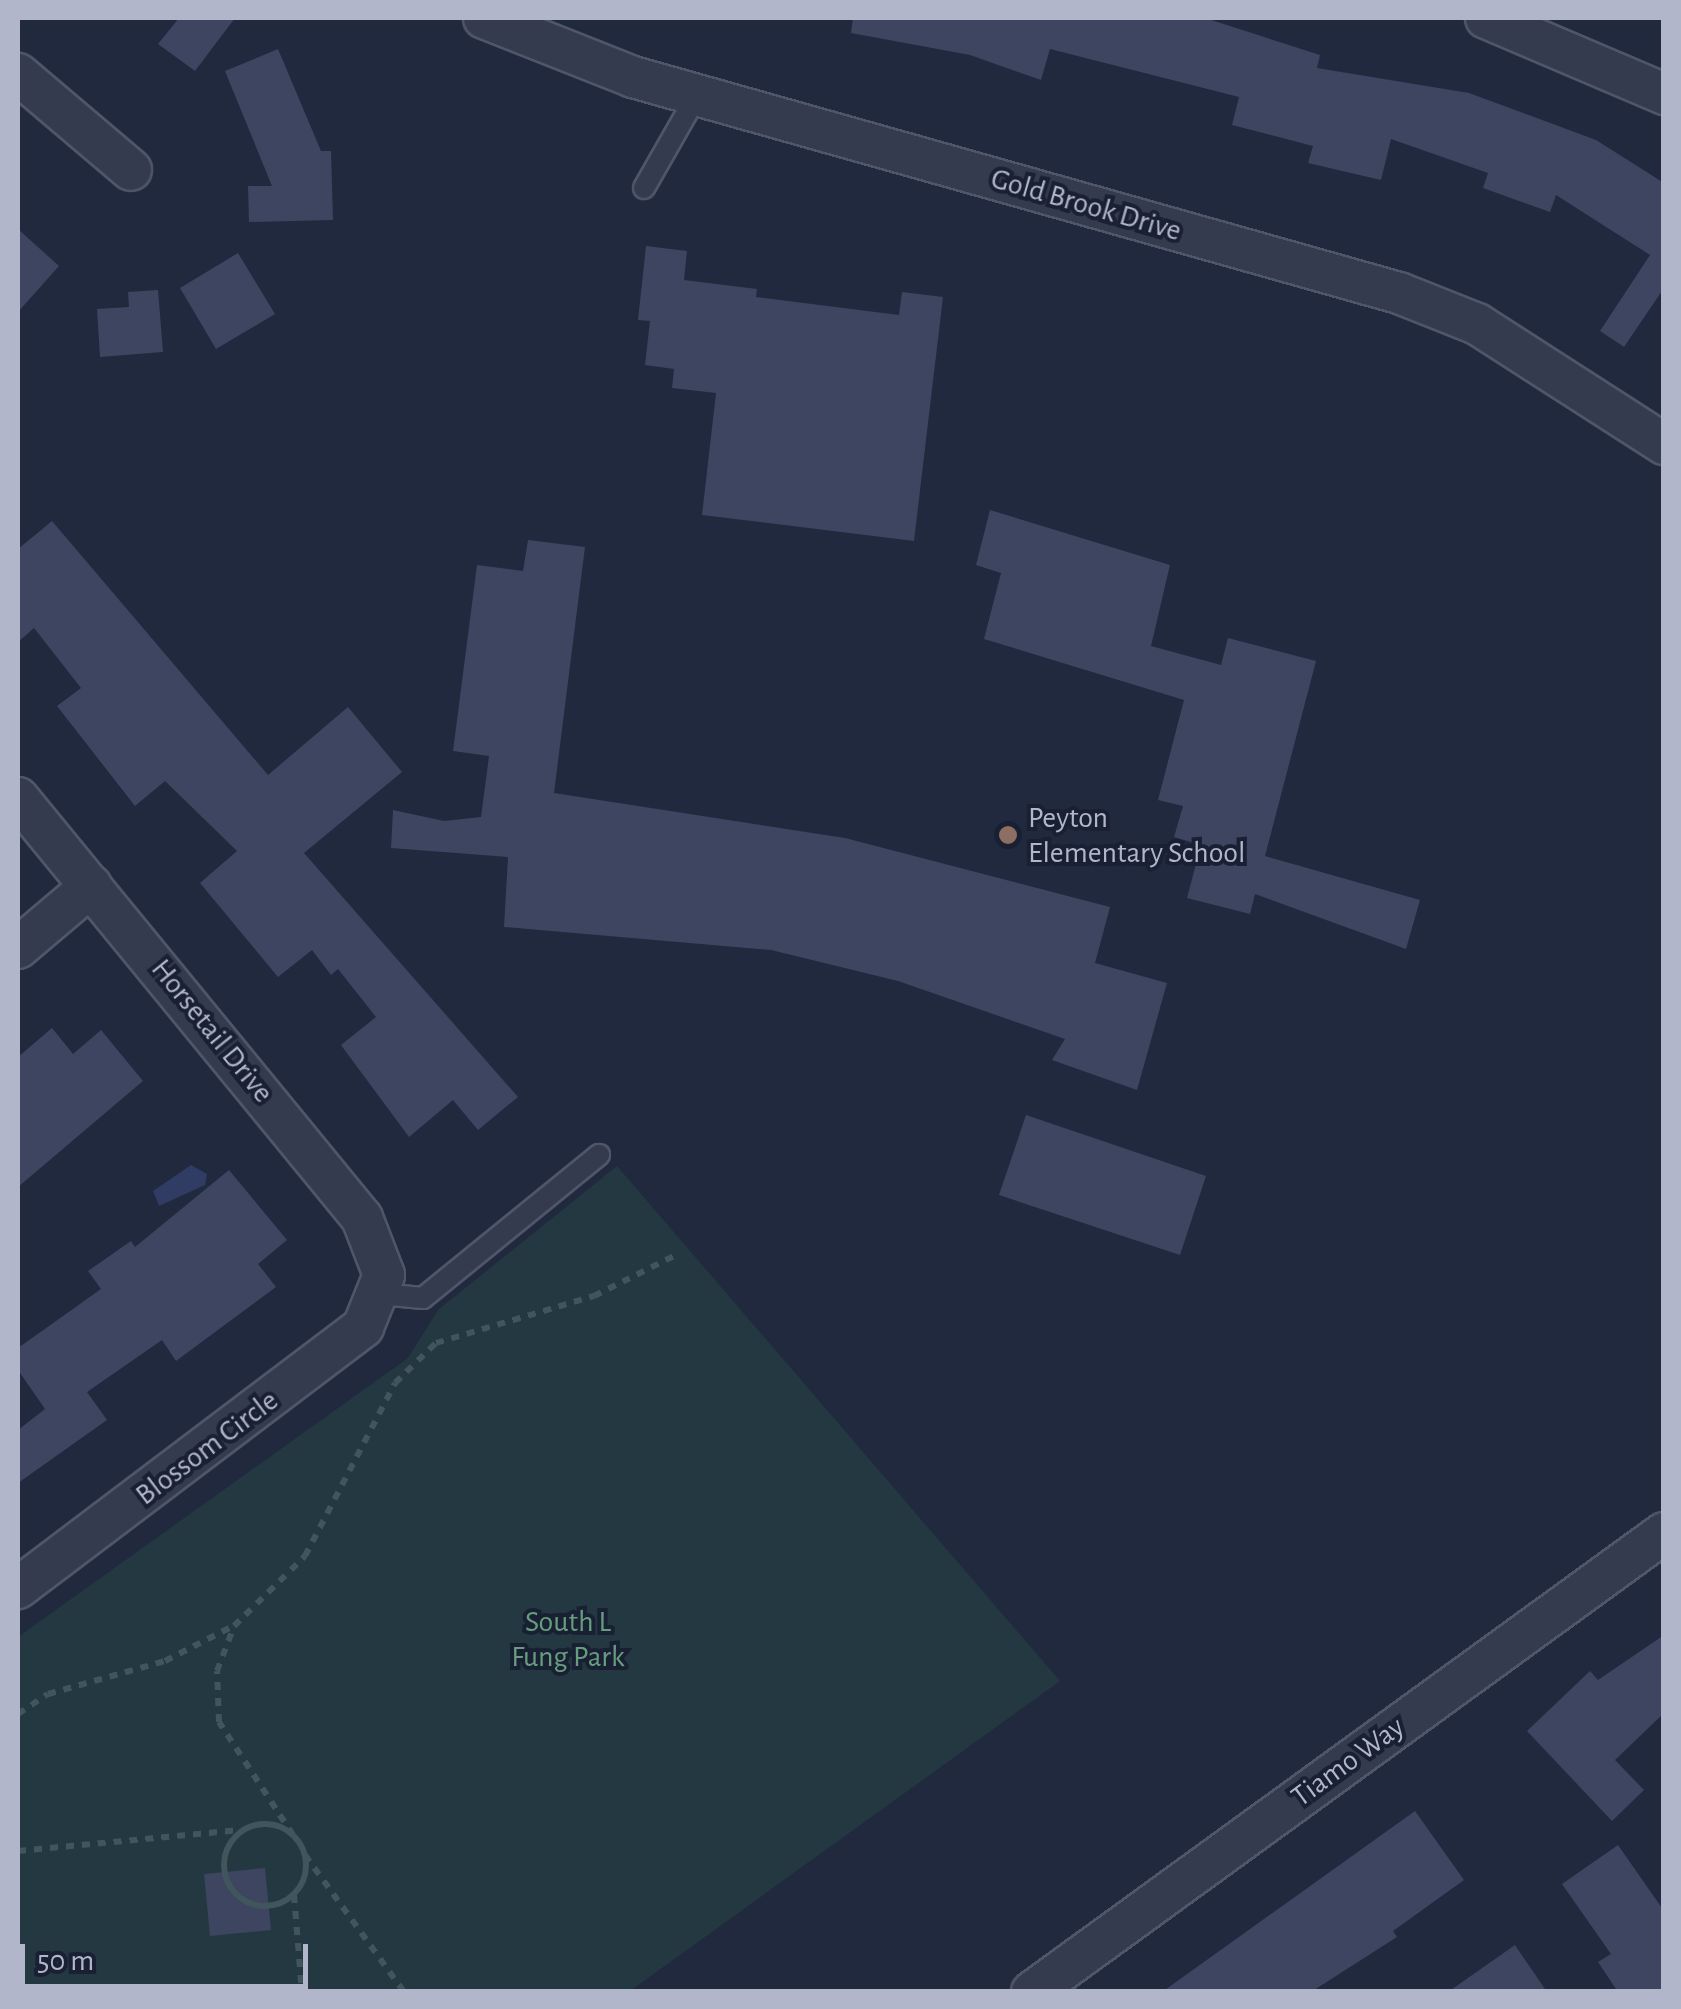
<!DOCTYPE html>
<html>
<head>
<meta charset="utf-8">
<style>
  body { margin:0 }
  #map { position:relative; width:1681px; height:2009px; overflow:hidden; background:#21293f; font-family:"Alegreya Sans",sans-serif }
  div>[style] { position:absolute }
  .green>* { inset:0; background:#233840 }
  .water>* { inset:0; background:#303c64 }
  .building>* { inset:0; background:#3d4560 }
  .path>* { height:6px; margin-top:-3px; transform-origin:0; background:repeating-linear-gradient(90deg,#41555d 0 8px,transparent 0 16px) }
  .path>.ring { margin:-3px; padding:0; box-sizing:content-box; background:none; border:6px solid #41555d; border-radius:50% }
  .roads { filter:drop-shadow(2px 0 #50566a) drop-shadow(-2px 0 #50566a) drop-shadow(0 2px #50566a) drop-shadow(0 -2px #50566a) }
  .lane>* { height:20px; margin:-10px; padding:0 10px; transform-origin:10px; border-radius:10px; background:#353b4f }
  .street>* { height:40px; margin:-20px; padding:0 20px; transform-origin:20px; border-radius:20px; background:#353b4f }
  .dots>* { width:28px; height:28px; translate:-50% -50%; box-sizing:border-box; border:5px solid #1a2034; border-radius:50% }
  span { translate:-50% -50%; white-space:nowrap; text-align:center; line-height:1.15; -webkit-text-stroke:8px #1a2034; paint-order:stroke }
  .street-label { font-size:30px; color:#b1b6ca }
  .poi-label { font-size:30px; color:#b1b6ca }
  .left { translate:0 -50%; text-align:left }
  .park-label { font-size:30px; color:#669e7d }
  .frame { position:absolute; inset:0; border:20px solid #b1b6ca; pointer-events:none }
  .scale { position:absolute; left:20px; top:1944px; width:288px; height:45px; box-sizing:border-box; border:5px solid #b1b6ca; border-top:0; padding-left:12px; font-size:30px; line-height:35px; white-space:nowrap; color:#b1b6ca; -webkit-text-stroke:8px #1a2034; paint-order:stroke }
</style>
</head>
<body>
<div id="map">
  <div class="green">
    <div style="clip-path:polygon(617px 1166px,1060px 1681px,630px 1991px,18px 1992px,18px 1637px,408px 1358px,438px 1310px)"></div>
  </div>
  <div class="water">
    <div style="clip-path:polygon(191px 1165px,207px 1174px,205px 1185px,159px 1206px,153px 1191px)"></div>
  </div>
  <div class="building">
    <div style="clip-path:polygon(179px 18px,235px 18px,195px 71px,158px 44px)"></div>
    <div style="clip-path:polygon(853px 18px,1205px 18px,1320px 55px,1317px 68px,1469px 93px,1596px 140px,1664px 183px,1664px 288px,1624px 347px,1600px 331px,1650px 255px,1556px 195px,1550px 212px,1483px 188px,1488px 173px,1391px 139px,1381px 180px,1308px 163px,1313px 146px,1232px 125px,1239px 97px,1050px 49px,1041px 80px,970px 55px,851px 33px)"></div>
    <div style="clip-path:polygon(278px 49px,321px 151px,331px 151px,333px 220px,249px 222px,248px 186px,272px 186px,225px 71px)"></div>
    <div style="clip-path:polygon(18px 229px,59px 266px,18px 312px)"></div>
    <div style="clip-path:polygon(646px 246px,687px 251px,684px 280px,757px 289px,756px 297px,899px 315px,902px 292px,943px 297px,914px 541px,702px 515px,716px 393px,672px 388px,674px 369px,645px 365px,650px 321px,638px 320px)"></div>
    <div style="clip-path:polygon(238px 253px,275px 314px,216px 349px,180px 288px)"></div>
    <div style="clip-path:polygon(158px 290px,163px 352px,100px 357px,97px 309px,129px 307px,128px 292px)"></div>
    <div style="clip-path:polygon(990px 510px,1170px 565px,1151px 646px,1221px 665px,1228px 638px,1316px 661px,1265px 856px,1420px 900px,1406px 949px,1255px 894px,1250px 914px,1187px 898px,1201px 845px,1174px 837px,1183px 806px,1158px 800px,1184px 700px,984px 639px,1001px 573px,976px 565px)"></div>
    <div style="clip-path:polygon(52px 521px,268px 775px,348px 707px,402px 772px,304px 853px,518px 1097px,478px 1130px,453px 1100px,409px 1137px,341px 1045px,376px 1017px,338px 969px,331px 975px,312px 950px,278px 977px,200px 883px,237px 851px,165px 781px,135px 806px,57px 706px,81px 688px,34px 628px,18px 642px,18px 549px)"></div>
    <div style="clip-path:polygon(528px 540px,585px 547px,554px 793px,845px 838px,1110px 907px,1095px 963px,1167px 983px,1137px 1090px,1052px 1060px,1065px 1039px,898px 981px,771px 950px,504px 927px,508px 857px,391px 848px,393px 810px,444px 821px,481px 817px,489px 756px,453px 751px,477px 565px,523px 571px)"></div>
    <div style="clip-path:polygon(52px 1028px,73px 1054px,101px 1030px,143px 1081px,18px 1187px,18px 1057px)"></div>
    <div style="clip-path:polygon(1026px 1115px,1206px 1176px,1180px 1255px,999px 1195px)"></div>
    <div style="clip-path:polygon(229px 1170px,287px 1240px,258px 1264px,276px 1287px,176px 1361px,162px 1340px,87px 1392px,107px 1420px,18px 1483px,18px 1430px,45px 1409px,18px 1370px,18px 1348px,101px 1289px,88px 1271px,131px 1241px,135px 1247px)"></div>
    <div style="clip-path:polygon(1664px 1635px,1664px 1713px,1615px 1760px,1644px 1790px,1612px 1821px,1527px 1731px,1590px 1671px,1598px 1680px)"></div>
    <div style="clip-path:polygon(1415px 1811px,1464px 1880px,1393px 1931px,1397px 1937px,1311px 1992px,1162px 1992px)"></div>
    <div style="clip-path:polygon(1618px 1845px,1664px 1911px,1664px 1992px,1618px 1992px,1598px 1962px,1611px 1954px,1562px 1884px)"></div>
    <div style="clip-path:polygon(265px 1868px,271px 1930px,210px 1936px,204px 1874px)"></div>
    <div style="clip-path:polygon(1515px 1945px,1547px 1992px,1448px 1992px)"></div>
  </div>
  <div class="path">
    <div style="left:18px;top:1714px;width:36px;rotate:-34deg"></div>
    <div style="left:48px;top:1694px;width:122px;rotate:-15.8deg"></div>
    <div style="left:165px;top:1661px;width:76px;rotate:-27.2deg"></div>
    <div class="ring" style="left:224px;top:1824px;width:76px;height:76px"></div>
    <div style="left:293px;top:1835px;width:135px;rotate:-123.2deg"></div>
    <div style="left:219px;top:1722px;width:51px;rotate:-92.2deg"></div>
    <div style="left:217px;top:1671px;width:48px;rotate:-69.3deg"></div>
    <div style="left:234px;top:1626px;width:100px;rotate:-44.6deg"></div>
    <div style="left:305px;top:1556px;width:195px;rotate:-62.5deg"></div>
    <div style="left:395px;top:1383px;width:57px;rotate:-44.3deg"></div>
    <div style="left:436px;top:1343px;width:165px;rotate:-16.6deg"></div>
    <div style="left:594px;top:1296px;width:89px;rotate:-26.6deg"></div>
    <div style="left:18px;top:1851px;width:223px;rotate:-5.4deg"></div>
    <div style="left:305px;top:1855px;width:169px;rotate:54.1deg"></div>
    <div style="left:294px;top:1895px;width:97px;rotate:85.3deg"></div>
    <div style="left:18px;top:1987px;width:6px;rotate:51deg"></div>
  </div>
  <div class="roads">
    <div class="lane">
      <div style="left:644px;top:188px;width:107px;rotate:-60.3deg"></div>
      <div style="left:380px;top:1294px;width:43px;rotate:5.3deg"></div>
      <div style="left:423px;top:1298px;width:227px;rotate:-39.1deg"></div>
    </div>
    <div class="street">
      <div style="left:484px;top:18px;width:160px;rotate:21.6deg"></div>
      <div style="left:633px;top:77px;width:796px;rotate:15.75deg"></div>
      <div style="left:1399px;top:293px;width:84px;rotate:21.7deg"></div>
      <div style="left:1477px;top:324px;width:222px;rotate:32.7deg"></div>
      <div style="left:1486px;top:18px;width:194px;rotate:23.1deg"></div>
      <div style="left:18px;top:74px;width:148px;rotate:40.3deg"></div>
      <div style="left:18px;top:798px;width:543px;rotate:50.68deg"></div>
      <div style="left:362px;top:1218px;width:61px;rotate:68.9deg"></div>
      <div style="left:384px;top:1275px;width:56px;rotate:112deg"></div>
      <div style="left:363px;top:1327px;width:433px;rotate:142.9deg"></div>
      <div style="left:18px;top:948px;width:96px;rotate:-40.3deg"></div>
      <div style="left:1032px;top:1992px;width:781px;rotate:-35.99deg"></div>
    </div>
  </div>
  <div class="dots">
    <div style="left:1008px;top:835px;background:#8d6e63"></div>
  </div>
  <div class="street-label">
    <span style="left:1086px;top:205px;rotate:16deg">Gold Brook Drive</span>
    <span style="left:212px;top:1031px;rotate:51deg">Horsetail Drive</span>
    <span style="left:207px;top:1448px;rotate:-37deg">Blossom Circle</span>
    <span style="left:1348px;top:1762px;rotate:-36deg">Tiamo Way</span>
  </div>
  <div class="poi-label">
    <span class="left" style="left:1028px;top:835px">Peyton<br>Elementary School</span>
  </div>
  <div class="park-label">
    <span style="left:568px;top:1639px">South L<br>Fung Park</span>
  </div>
  <div class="frame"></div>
  <div class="scale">50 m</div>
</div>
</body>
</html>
